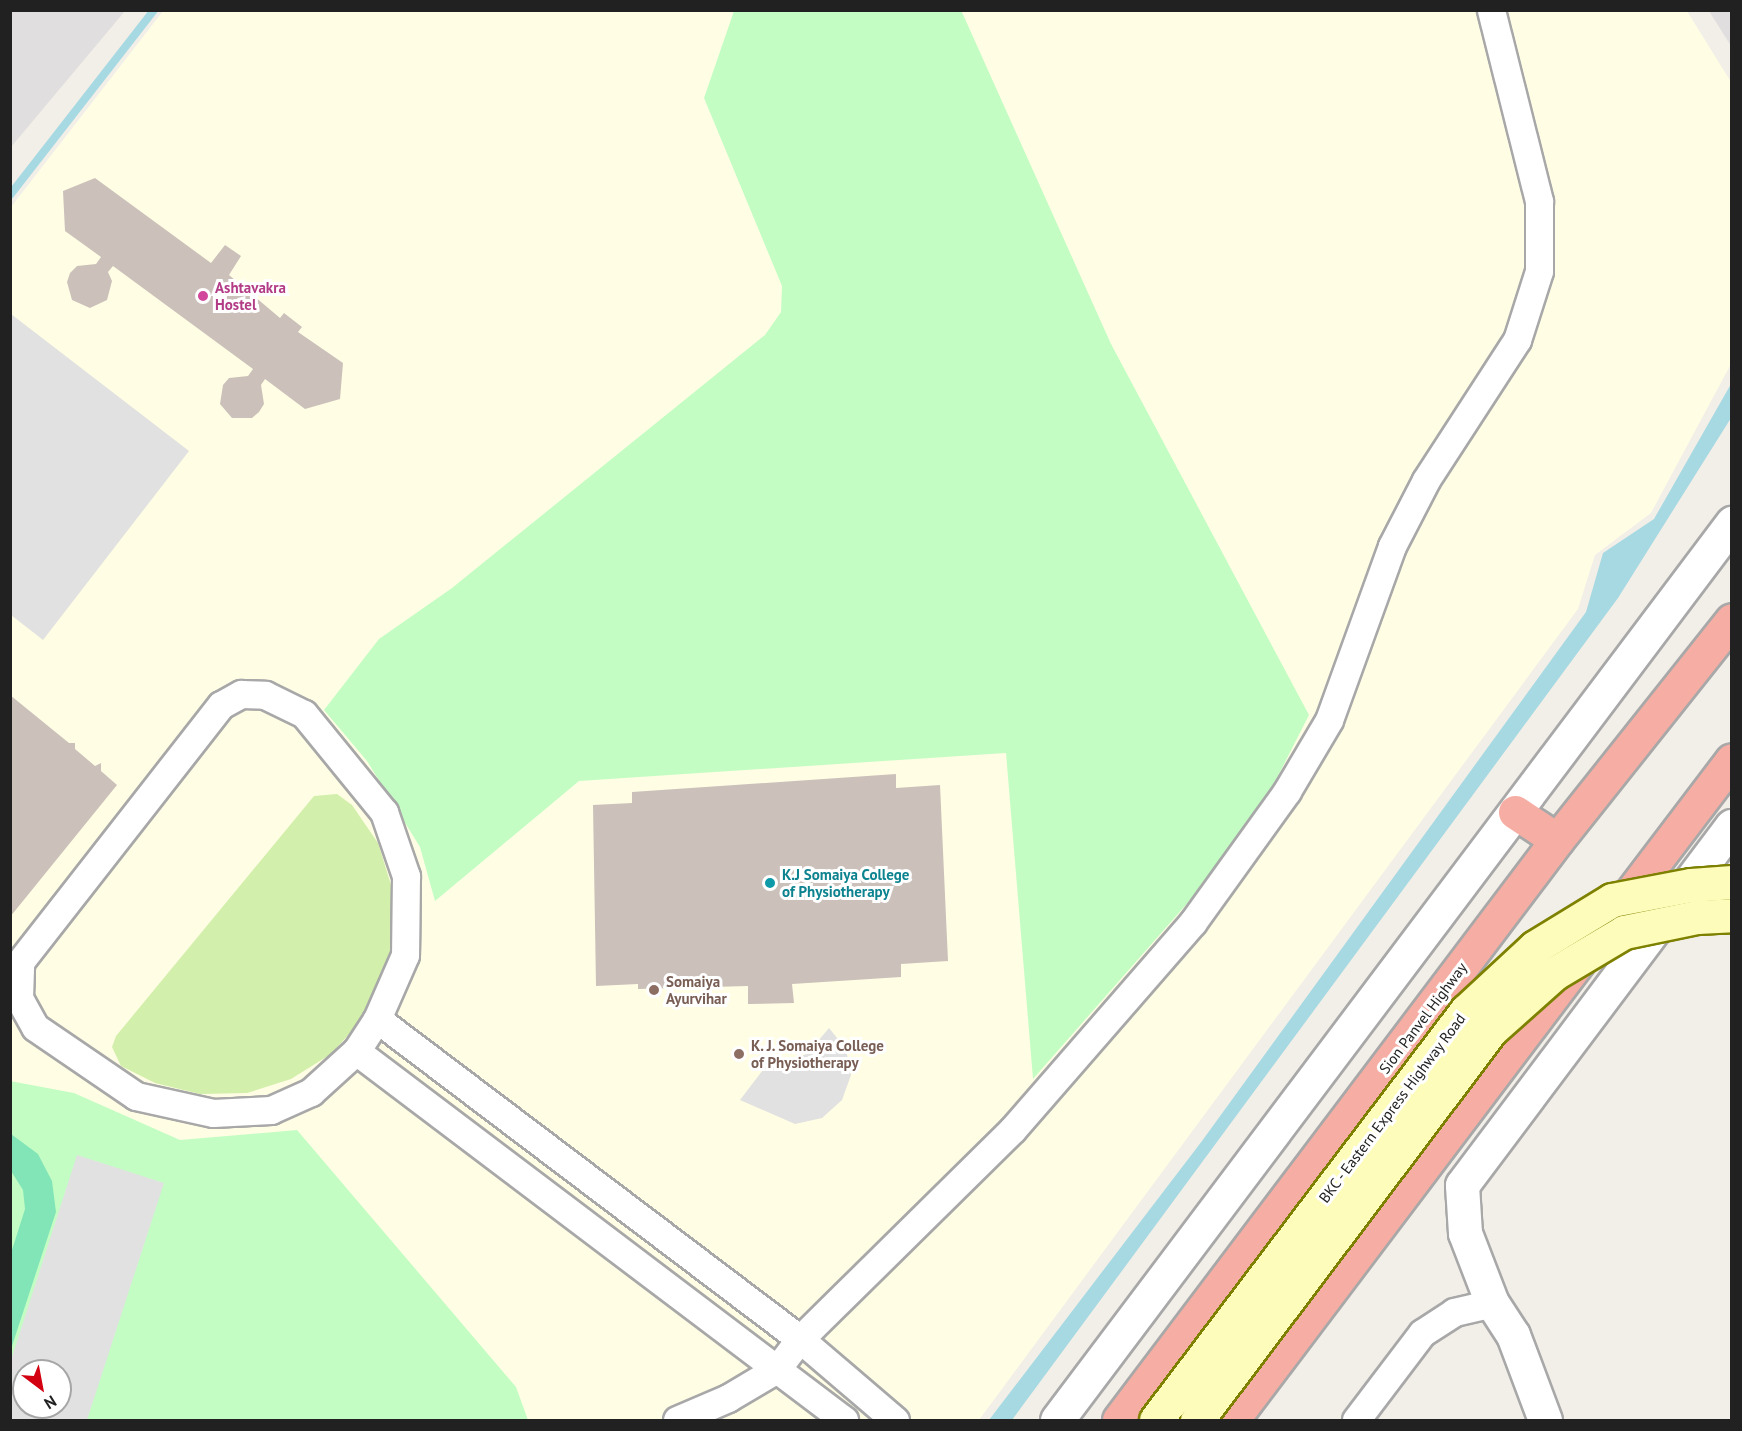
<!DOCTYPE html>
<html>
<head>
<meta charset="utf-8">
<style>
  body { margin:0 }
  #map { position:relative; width:1742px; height:1431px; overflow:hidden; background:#f2eee8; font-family:"PT Sans",sans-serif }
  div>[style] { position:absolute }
  .residential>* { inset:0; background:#e0dedf }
  .education>* { inset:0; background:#fffde4 }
  .grass>* { inset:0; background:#d2efab }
  .park>* { inset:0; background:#c4fdc4 }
  .pitch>* { inset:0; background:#82e5b7 }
  .parking>* { inset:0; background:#e1e1e1 }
  .water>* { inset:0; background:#a6d9e2 }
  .stream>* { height:8px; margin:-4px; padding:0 4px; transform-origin:4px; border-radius:4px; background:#a6d9e2 }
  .building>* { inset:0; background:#cbc0ba }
  .roads { filter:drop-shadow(2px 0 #a8a8a8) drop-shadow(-2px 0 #a8a8a8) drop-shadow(0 2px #a8a8a8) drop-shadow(0 -2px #a8a8a8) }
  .minor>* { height:27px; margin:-13.5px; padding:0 13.5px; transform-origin:13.5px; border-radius:13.5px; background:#fff }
  .tertiary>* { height:33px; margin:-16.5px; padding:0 16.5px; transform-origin:16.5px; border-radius:16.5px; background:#fff }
  .trunk>* { height:33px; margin:-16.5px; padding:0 16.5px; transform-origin:16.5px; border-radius:16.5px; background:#f6ada3 }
  .bridges { filter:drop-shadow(2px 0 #7e8100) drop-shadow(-2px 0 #7e8100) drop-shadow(0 2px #7e8100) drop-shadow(0 -2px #7e8100) }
  .secondary-bridge>* { height:33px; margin:-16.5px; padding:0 16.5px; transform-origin:16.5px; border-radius:16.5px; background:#fefcba }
  .dots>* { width:16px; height:16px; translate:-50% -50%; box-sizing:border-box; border:3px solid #fff; border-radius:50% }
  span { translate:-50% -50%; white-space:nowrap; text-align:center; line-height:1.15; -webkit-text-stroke:6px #fff; paint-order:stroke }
  .hotel-label { font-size:15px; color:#b23c85; font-weight:700 }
  .left { translate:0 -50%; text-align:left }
  .culture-label { font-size:15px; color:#0d838f; font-weight:700 }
  .education-label { font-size:15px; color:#785e54; font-weight:700 }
  .street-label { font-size:15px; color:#212121 }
  .frame { position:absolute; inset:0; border:12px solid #212121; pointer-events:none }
  .north { position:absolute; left:12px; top:1359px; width:60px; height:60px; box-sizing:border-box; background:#fff; border:2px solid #a6a6a6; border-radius:50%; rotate:148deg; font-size:16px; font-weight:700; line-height:24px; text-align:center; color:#212121 }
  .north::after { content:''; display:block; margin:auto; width:21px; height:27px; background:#d30011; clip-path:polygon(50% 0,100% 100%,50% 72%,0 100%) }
</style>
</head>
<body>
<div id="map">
  <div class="residential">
    <div style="clip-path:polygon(11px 10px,125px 11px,11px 147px,10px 11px)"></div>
    <div style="clip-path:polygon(1709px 11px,1731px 11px,1731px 46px)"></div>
  </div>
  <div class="education">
    <div style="clip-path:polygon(evenodd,163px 11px,1687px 11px,1731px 82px,1731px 364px,1651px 513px,1595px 555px,1578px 609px,979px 1420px,11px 1420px,11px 207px,163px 11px,24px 1371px,60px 1371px,60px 1407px,24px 1407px,24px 1371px)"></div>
  </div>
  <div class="grass">
    <div style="clip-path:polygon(337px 794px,352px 805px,378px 843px,392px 888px,394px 934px,384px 979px,362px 1020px,331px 1054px,291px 1079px,247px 1093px,200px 1094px,155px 1083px,121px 1066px,112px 1047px,116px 1036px,314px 796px)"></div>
  </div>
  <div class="park">
    <div style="clip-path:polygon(961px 10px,1111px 344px,1309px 715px,1249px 833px,1033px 1079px,1006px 753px,579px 781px,435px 901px,420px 847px,367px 761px,324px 710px,379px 639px,452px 588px,765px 335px,781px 312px,782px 286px,704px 98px,734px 11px)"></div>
    <div style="clip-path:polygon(evenodd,10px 1081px,74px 1093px,180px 1140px,297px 1130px,516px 1387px,528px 1420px,11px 1420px,10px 1081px,24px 1371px,60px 1371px,60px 1407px,24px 1407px,24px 1371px)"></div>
  </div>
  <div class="pitch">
    <div style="clip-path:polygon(11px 1134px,38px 1154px,52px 1181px,56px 1212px,11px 1349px,11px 1253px,25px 1209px,23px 1190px,11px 1171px)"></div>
  </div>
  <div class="parking">
    <div style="clip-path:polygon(11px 314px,189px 451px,43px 640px,11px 615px)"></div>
    <div style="clip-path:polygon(829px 1028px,846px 1049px,851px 1075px,842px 1100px,822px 1118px,795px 1124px,740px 1100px,766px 1066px,807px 1054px)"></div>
    <div style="clip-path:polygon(evenodd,77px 1155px,164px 1183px,87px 1420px,11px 1420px,11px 1360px,77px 1155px,24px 1371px,60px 1371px,60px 1407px,24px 1407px,24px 1371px)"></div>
  </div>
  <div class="water">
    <div style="clip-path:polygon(1731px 384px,1731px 418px,1618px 598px,1012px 1420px,989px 1420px,1202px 1141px,1586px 612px,1603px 553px,1654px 519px)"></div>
  </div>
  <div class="stream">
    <div style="left:10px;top:195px;width:234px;rotate:-52.1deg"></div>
  </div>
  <div class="building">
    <div style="clip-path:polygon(95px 178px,211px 263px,225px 245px,241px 256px,229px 275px,280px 318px,284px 313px,302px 327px,298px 332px,343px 363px,340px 399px,305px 409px,265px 379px,261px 385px,264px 404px,259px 412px,252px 418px,232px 418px,220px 404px,223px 385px,229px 378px,248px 376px,253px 369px,113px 266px,108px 272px,112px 281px,107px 300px,90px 308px,72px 300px,67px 282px,70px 273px,77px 266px,96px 264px,101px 257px,65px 231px,63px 191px)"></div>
    <div style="clip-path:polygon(10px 695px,69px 743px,75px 743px,75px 749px,95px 766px,101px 763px,101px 771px,117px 785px,10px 917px)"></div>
    <div style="clip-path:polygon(896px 774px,896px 788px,940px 785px,948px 961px,901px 964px,901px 977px,792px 984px,794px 1003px,748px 1004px,748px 986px,638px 989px,638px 984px,596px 986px,593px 805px,632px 803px,632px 792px)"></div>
  </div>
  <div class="roads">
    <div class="minor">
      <div style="left:241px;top:694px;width:24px;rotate:2deg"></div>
      <div style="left:265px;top:695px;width:43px;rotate:26deg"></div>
      <div style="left:304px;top:714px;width:127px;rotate:50.8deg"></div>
      <div style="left:384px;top:812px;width:68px;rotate:71deg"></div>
      <div style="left:406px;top:876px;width:79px;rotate:90.7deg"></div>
      <div style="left:405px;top:955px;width:70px;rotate:113.6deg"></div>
      <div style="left:377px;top:1019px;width:38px;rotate:123deg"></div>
      <div style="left:356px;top:1051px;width:61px;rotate:137.7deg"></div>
      <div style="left:311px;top:1092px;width:44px;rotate:155.8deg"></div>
      <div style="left:271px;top:1110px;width:58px;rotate:177deg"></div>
      <div style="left:213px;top:1113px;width:79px;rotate:-167.6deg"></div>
      <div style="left:136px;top:1096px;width:122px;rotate:-145.7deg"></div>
      <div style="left:35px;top:1027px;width:33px;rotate:-119deg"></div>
      <div style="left:19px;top:998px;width:36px;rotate:-88deg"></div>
      <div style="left:20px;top:962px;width:326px;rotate:-52deg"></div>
      <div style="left:221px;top:705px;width:23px;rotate:-29deg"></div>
      <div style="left:377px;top:1019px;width:530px;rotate:37.11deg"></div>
      <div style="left:800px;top:1339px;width:125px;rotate:40.5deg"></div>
      <div style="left:356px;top:1051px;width:612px;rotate:37.09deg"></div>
      <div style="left:677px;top:1420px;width:56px;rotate:-23.3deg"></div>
      <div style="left:728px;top:1398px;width:57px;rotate:-30.6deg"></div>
      <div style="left:777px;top:1369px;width:38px;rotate:-53deg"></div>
      <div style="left:800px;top:1339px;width:299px;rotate:-44.6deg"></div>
      <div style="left:1013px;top:1129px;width:274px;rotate:-49deg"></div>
      <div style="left:1193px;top:922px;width:161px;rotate:-54.3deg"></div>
      <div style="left:1287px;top:791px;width:82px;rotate:-59.4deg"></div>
      <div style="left:1329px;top:720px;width:185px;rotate:-70.1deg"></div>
      <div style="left:1392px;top:546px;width:74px;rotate:-62.7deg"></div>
      <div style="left:1426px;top:480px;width:167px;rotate:-57deg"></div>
      <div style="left:1517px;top:340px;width:72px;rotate:-72.3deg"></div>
      <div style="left:1539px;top:271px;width:70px;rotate:-90deg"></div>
      <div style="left:1539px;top:201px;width:197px;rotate:-104.1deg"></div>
      <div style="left:1356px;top:1420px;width:109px;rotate:-52.8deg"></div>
      <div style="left:1422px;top:1333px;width:38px;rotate:-33deg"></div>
      <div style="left:1454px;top:1312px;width:39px;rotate:-13deg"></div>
    </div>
    <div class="tertiary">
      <div style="left:1057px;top:1420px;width:1123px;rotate:-53.04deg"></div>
      <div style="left:1545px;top:1420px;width:91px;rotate:-110.6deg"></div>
      <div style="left:1513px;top:1335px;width:38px;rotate:-123deg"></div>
      <div style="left:1492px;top:1303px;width:75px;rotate:-111.1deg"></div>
      <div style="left:1465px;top:1233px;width:48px;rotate:-93.6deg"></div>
      <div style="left:1462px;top:1185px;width:449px;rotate:-53.1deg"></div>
    </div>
    <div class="trunk">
      <div style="left:1515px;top:812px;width:50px;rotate:33.7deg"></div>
      <div style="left:1615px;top:914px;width:193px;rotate:-52.8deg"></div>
      <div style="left:1119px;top:1420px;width:727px;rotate:-52.94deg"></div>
      <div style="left:1557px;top:840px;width:281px;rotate:-51.5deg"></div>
      <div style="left:1232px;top:1420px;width:574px;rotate:-52.93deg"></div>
    </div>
  </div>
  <div class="bridges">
    <div class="secondary-bridge">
      <div style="left:1156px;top:1420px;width:513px;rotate:-52.84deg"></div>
      <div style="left:1466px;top:1011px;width:94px;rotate:-42.8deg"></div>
      <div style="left:1535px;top:947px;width:90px;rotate:-31.4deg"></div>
      <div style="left:1612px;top:900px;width:80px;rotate:-10.8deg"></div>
      <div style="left:1691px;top:885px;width:41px;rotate:-4.2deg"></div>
      <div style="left:1197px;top:1420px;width:488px;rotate:-53deg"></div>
      <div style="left:1491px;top:1030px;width:86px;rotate:-41.7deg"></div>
      <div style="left:1555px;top:973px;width:80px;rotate:-30.7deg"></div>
      <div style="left:1624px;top:932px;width:75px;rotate:-11.6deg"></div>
      <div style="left:1697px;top:917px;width:35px;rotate:-3deg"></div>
    </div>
  </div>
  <div class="dots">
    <div style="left:203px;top:296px;background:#d1479c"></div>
    <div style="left:770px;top:883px;background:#0f9aa8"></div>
    <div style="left:654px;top:990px;background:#8d6e63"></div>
    <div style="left:739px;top:1054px;background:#8d6e63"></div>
  </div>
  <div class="hotel-label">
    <span class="left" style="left:215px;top:296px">Ashtavakra<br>Hostel</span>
  </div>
  <div class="culture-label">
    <span class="left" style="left:782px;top:883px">K.J Somaiya College<br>of Physiotherapy</span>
  </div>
  <div class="education-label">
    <span class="left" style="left:666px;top:990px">Somaiya<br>Ayurvihar</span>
    <span class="left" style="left:751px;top:1054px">K. J. Somaiya College<br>of Physiotherapy</span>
  </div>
  <div class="street-label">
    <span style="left:1423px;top:1018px;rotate:-53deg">Sion Panvel Highway</span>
    <span style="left:1392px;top:1108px;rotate:-53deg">BKC - Eastern Express Highway Road</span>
  </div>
  <div class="frame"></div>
  <div class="north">N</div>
</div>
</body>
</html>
